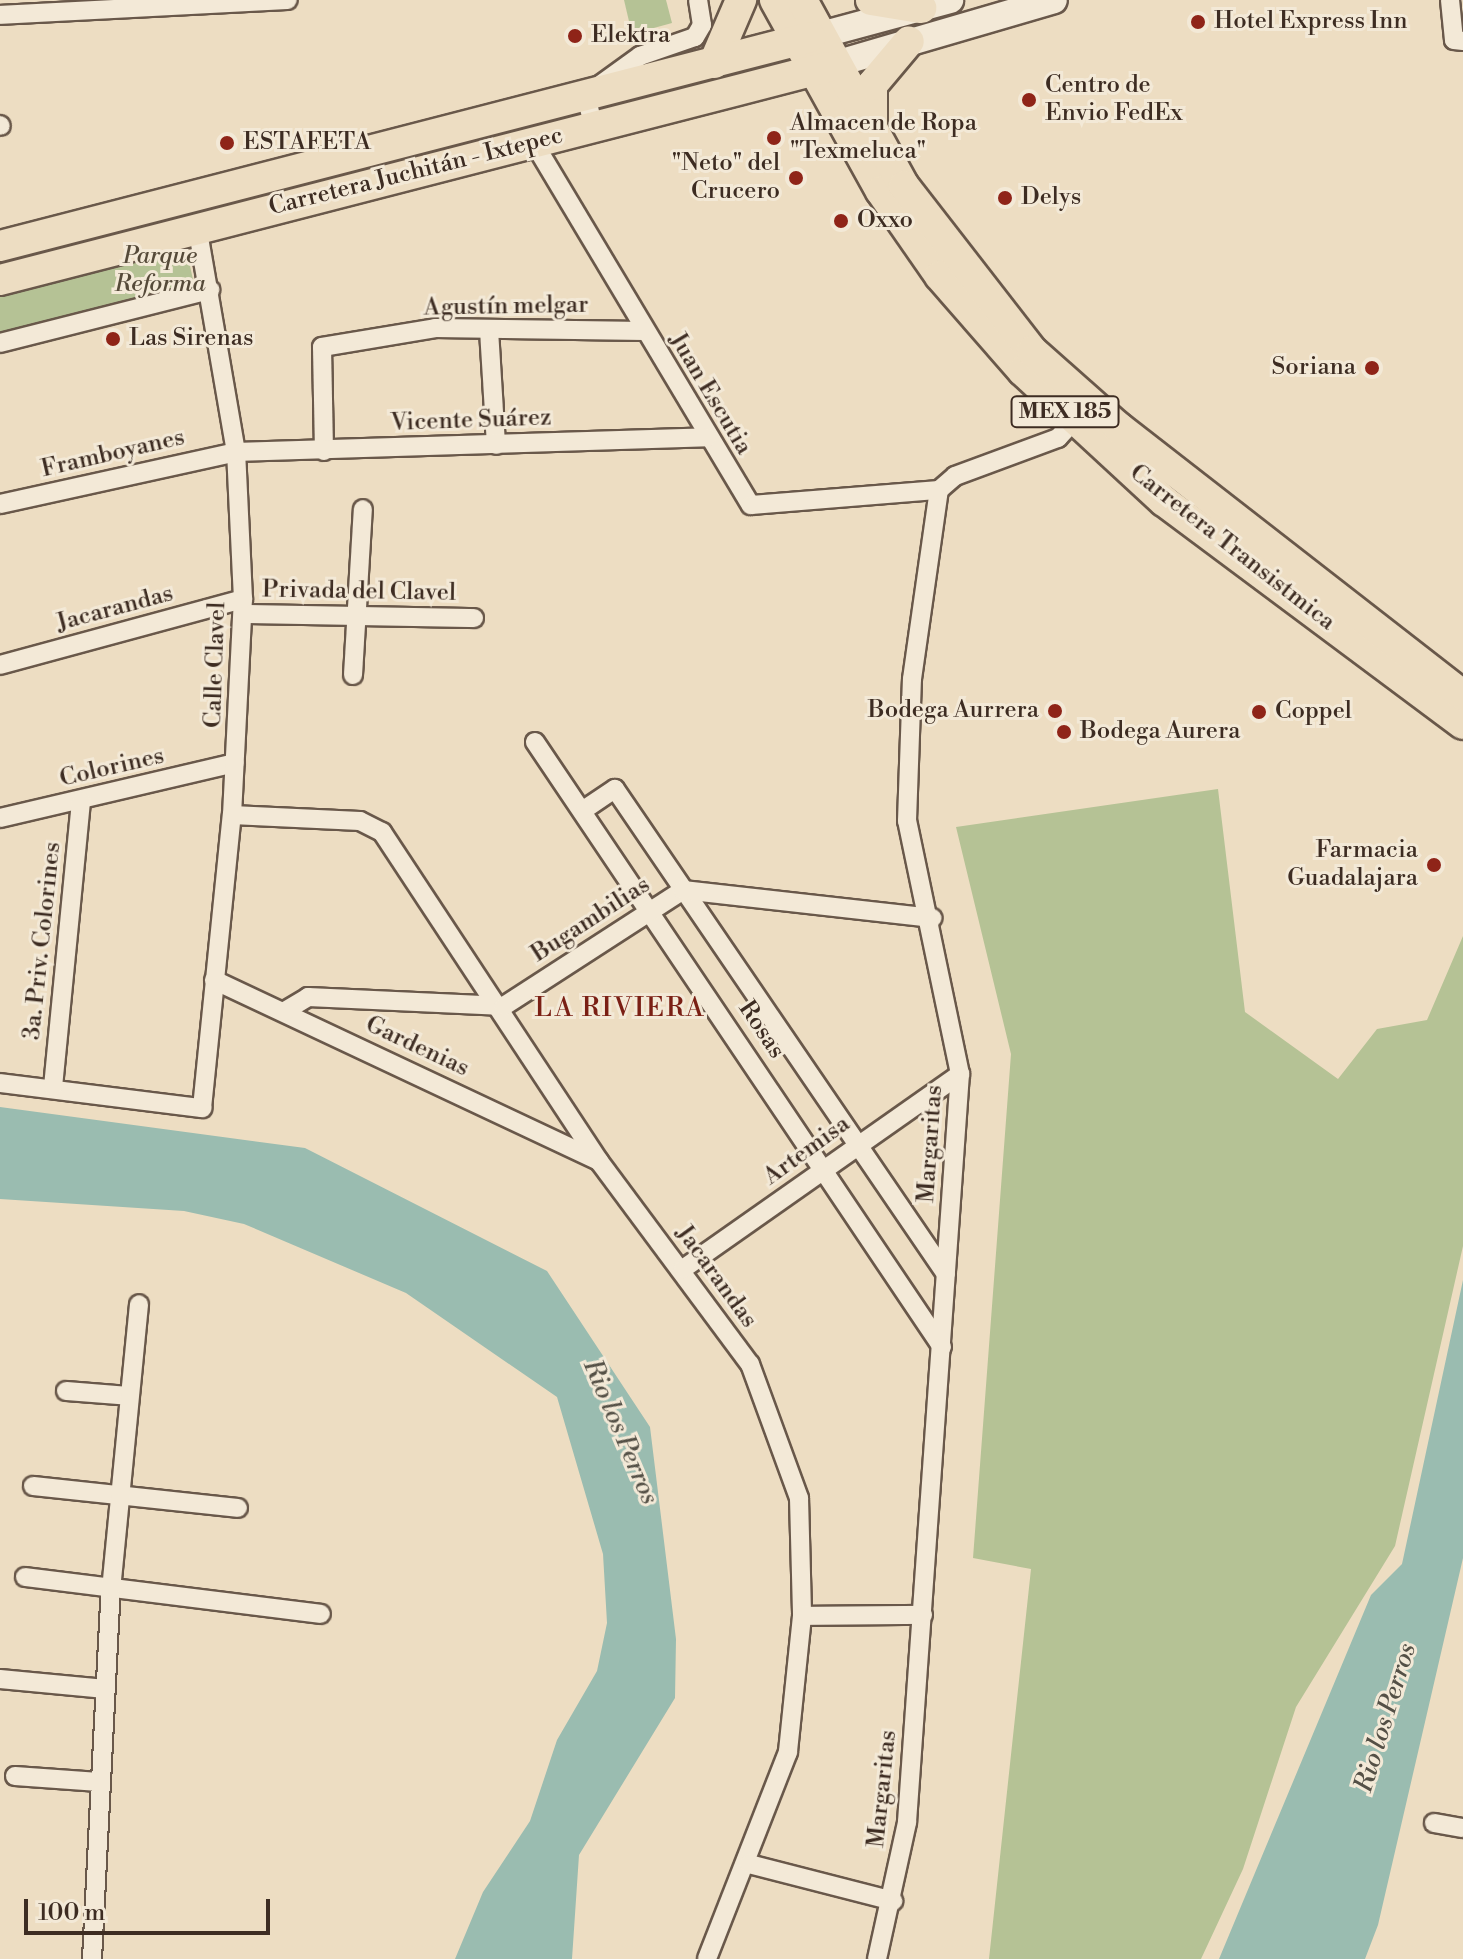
<!DOCTYPE html>
<html>
<head>
<meta charset="utf-8">
<style>
  body { margin:0 }
  #map { position:relative; width:1463px; height:1959px; overflow:hidden; background:#edddc2; font-family:"Libre Bodoni",serif }
  div>[style] { position:absolute }
  .green>* { inset:0; background:#b5c295 }
  .water>* { inset:0; background:#9abcb0 }
  .roads { filter:drop-shadow(2px 0 #69584a) drop-shadow(-2px 0 #69584a) drop-shadow(0 2px #69584a) drop-shadow(0 -2px #69584a) }
  .street>* { height:18px; margin:-9px; padding:0 9px; transform-origin:9px; border-radius:9px; background:#f3e9d7 }
  .secondary>* { height:26px; margin:-13px; padding:0 13px; transform-origin:13px; border-radius:13px; background:#f3e9d7 }
  .primary>* { height:30px; margin:-15px; padding:0 15px; transform-origin:15px; border-radius:15px; background:#edddc2 }
  .dots>* { width:22px; height:22px; translate:-50% -50%; box-sizing:border-box; border:4px solid #f3e9d7; border-radius:50% }
  span { translate:-50% -50%; white-space:nowrap; text-align:center; line-height:1.15; -webkit-text-stroke:6px #f3e9d7; paint-order:stroke }
  .shield-label span { padding:2px 6px; background:#f3e9d7; border:2px solid; border-radius:6px; -webkit-text-stroke-width:0 }
  .shield-label { font-size:22px; color:#3d2c22; font-weight:700 }
  .poi-label { font-size:24px; color:#3d2c22 }
  .left { translate:0 -50%; text-align:left }
  .right { translate:-100% -50%; text-align:right }
  .street-label { font-size:24px; color:#3d2c22 }
  .park-label { font-size:24px; color:#554a39; font-style:italic }
  .neighbourhood-label { font-size:26px; color:#7a1f14; letter-spacing:2px }
  .water-label { font-size:26px; color:#545046; font-style:italic }
  .scale { position:absolute; left:24px; top:1899px; width:246px; height:36px; box-sizing:border-box; border:4px solid #3d2c22; border-top:0; padding-left:10px; font-size:24px; line-height:28px; white-space:nowrap; color:#3d2c22; -webkit-text-stroke:6px #f3e9d7; paint-order:stroke }
</style>
</head>
<body>
<div id="map">
  <div class="green">
    <div style="clip-path:polygon(624px 0,666px 0,672px 23px,632px 34px)"></div>
    <div style="clip-path:polygon(184px 238px,195px 289px,0 338px,0 289px)"></div>
    <div style="clip-path:polygon(1218px 789px,1245px 1012px,1338px 1079px,1377px 1029px,1427px 1020px,1463px 936px,1463px 1246px,1395px 1546px,1296px 1707px,1243px 1869px,1201px 1959px,989px 1959px,1031px 1569px,973px 1558px,1011px 1054px,956px 827px)"></div>
  </div>
  <div class="water">
    <div style="clip-path:polygon(0 1107px,305px 1148px,547px 1271px,650px 1427px,676px 1639px,675px 1698px,579px 1855px,572px 1959px,455px 1959px,483px 1892px,530px 1821px,557px 1740px,597px 1671px,607px 1623px,603px 1554px,557px 1397px,406px 1293px,244px 1224px,184px 1211px,0 1199px)"></div>
    <div style="clip-path:polygon(1463px 1280px,1463px 1558px,1378px 1925px,1365px 1959px,1219px 1959px,1371px 1595px,1402px 1564px)"></div>
  </div>
  <div class="roads">
    <div class="street">
      <div style="left:1450px;top:0;width:40px;rotate:84.3deg"></div>
      <div style="left:1454px;top:40px;width:9px;rotate:6deg"></div>
      <div style="left:0;top:15px;width:288px;rotate:-3deg"></div>
      <div style="left:0;top:125px;width:1px;rotate:45deg"></div>
      <div style="left:594px;top:128px;width:34px;rotate:-104deg"></div>
      <div style="left:586px;top:95px;width:67px;rotate:-35.8deg"></div>
      <div style="left:640px;top:56px;width:58px;rotate:-19.1deg"></div>
      <div style="left:695px;top:37px;width:14px;rotate:-60deg"></div>
      <div style="left:702px;top:25px;width:25px;rotate:-99deg"></div>
      <div style="left:534px;top:143px;width:422px;rotate:59.1deg"></div>
      <div style="left:751px;top:505px;width:189px;rotate:-4.6deg"></div>
      <div style="left:489px;top:330px;width:115px;rotate:86.5deg"></div>
      <div style="left:0;top:343px;width:217px;rotate:-14.2deg"></div>
      <div style="left:324px;top:451px;width:104px;rotate:-91.1deg"></div>
      <div style="left:322px;top:347px;width:115px;rotate:-9.5deg"></div>
      <div style="left:435px;top:328px;width:209px;rotate:0.8deg"></div>
      <div style="left:0;top:504px;width:242px;rotate:-12.4deg"></div>
      <div style="left:236px;top:452px;width:471px;rotate:-1.8deg"></div>
      <div style="left:243px;top:614px;width:231px;rotate:1deg"></div>
      <div style="left:0;top:665px;width:252px;rotate:-15.2deg"></div>
      <div style="left:353px;top:675px;width:166px;rotate:-86.6deg"></div>
      <div style="left:535px;top:742px;width:729px;rotate:56.07deg"></div>
      <div style="left:585px;top:809px;width:36px;rotate:-34deg"></div>
      <div style="left:615px;top:789px;width:587px;rotate:55.69deg"></div>
      <div style="left:232px;top:815px;width:128px;rotate:2.7deg"></div>
      <div style="left:360px;top:821px;width:25px;rotate:27deg"></div>
      <div style="left:382px;top:832px;width:394px;rotate:56.6deg"></div>
      <div style="left:599px;top:1161px;width:253px;rotate:53.4deg"></div>
      <div style="left:750px;top:1364px;width:143px;rotate:69.9deg"></div>
      <div style="left:799px;top:1498px;width:118px;rotate:88.5deg"></div>
      <div style="left:802px;top:1616px;width:137px;rotate:95.9deg"></div>
      <div style="left:788px;top:1752px;width:222px;rotate:111.4deg"></div>
      <div style="left:0;top:818px;width:241px;rotate:-13.2deg"></div>
      <div style="left:214px;top:980px;width:425px;rotate:25.2deg"></div>
      <div style="left:285px;top:1011px;width:27px;rotate:-31deg"></div>
      <div style="left:308px;top:997px;width:196px;rotate:2.6deg"></div>
      <div style="left:504px;top:1006px;width:213px;rotate:-32.9deg"></div>
      <div style="left:683px;top:890px;width:251px;rotate:6.4deg"></div>
      <div style="left:0;top:1083px;width:204px;rotate:7.1deg"></div>
      <div style="left:202px;top:1108px;width:295px;rotate:-84.2deg"></div>
      <div style="left:232px;top:815px;width:216px;rotate:-87.1deg"></div>
      <div style="left:243px;top:599px;width:147px;rotate:-92.7deg"></div>
      <div style="left:236px;top:452px;width:228px;rotate:-99.8deg"></div>
      <div style="left:53px;top:1087px;width:287px;rotate:-84.4deg"></div>
      <div style="left:683px;top:1269px;width:339px;rotate:-35.1deg"></div>
      <div style="left:66px;top:1391px;width:63px;rotate:4.5deg"></div>
      <div style="left:33px;top:1486px;width:206px;rotate:6.1deg"></div>
      <div style="left:25px;top:1577px;width:298px;rotate:7.1deg"></div>
      <div style="left:802px;top:1616px;width:121px;rotate:-0.5deg"></div>
      <div style="left:0;top:1679px;width:106px;rotate:5.4deg"></div>
      <div style="left:15px;top:1776px;width:84px;rotate:4.1deg"></div>
      <div style="left:1434px;top:1823px;width:29px;rotate:10deg"></div>
      <div style="left:749px;top:1864px;width:149px;rotate:14.4deg"></div>
      <div style="left:92px;top:1959px;width:369px;rotate:-87.1deg"></div>
      <div style="left:111px;top:1590px;width:287px;rotate:-84.4deg"></div>
      <div style="left:877px;top:1959px;width:140px;rotate:-77.6deg"></div>
      <div style="left:907px;top:1822px;width:750px;rotate:-85.95deg"></div>
      <div style="left:960px;top:1074px;width:258px;rotate:-101.8deg"></div>
      <div style="left:907px;top:821px;width:142px;rotate:-88deg"></div>
      <div style="left:912px;top:679px;width:191px;rotate:-81.9deg"></div>
      <div style="left:939px;top:490px;width:21px;rotate:-41deg"></div>
      <div style="left:955px;top:476px;width:110px;rotate:-20.3deg"></div>
      <div style="left:1058px;top:438px;width:24px;rotate:-48deg"></div>
    </div>
    <div class="secondary">
      <div style="left:817px;top:36px;width:138px;rotate:-15.1deg"></div>
      <div style="left:832px;top:65px;width:231px;rotate:-16.3deg"></div>
    </div>
    <div class="primary">
      <div style="left:775px;top:0;width:218px;rotate:61deg"></div>
      <div style="left:881px;top:191px;width:103px;rotate:55.2deg"></div>
      <div style="left:940px;top:276px;width:126px;rotate:48.9deg"></div>
      <div style="left:1023px;top:371px;width:192px;rotate:42.7deg"></div>
      <div style="left:1164px;top:501px;width:373px;rotate:36.7deg"></div>
      <div style="left:802px;top:0;width:212px;rotate:61.3deg"></div>
      <div style="left:904px;top:186px;width:209px;rotate:52.2deg"></div>
      <div style="left:1032px;top:351px;width:115px;rotate:41.5deg"></div>
      <div style="left:1118px;top:427px;width:437px;rotate:37.9deg"></div>
      <div style="left:871px;top:0;width:51px;rotate:9.1deg"></div>
      <div style="left:714px;top:63px;width:69px;rotate:-66.8deg"></div>
      <div style="left:872px;top:130px;width:45px;rotate:-90deg"></div>
      <div style="left:872px;top:85px;width:57px;rotate:-49.9deg"></div>
      <div style="left:0;top:246px;width:837px;rotate:-14.45deg"></div>
      <div style="left:0;top:280px;width:854px;rotate:-14.44deg"></div>
    </div>
  </div>
  <div class="dots">
    <div style="left:1198px;top:22px;background:#8f2418"></div>
    <div style="left:575px;top:36px;background:#8f2418"></div>
    <div style="left:1029px;top:100px;background:#8f2418"></div>
    <div style="left:774px;top:138px;background:#8f2418"></div>
    <div style="left:227px;top:143px;background:#8f2418"></div>
    <div style="left:796px;top:178px;background:#8f2418"></div>
    <div style="left:1005px;top:198px;background:#8f2418"></div>
    <div style="left:841px;top:221px;background:#8f2418"></div>
    <div style="left:113px;top:339px;background:#8f2418"></div>
    <div style="left:1372px;top:368px;background:#8f2418"></div>
    <div style="left:1055px;top:711px;background:#8f2418"></div>
    <div style="left:1259px;top:712px;background:#8f2418"></div>
    <div style="left:1064px;top:732px;background:#8f2418"></div>
    <div style="left:1434px;top:865px;background:#8f2418"></div>
  </div>
  <div class="shield-label">
    <span style="left:1065px;top:412px">MEX 185</span>
  </div>
  <div class="poi-label">
    <span class="left" style="left:1214px;top:22px">Hotel Express Inn</span>
    <span class="left" style="left:591px;top:36px">Elektra</span>
    <span class="left" style="left:1045px;top:100px">Centro de<br>Envio FedEx</span>
    <span class="left" style="left:790px;top:138px">Almacen de Ropa<br>"Texmeluca"</span>
    <span class="left" style="left:243px;top:143px">ESTAFETA</span>
    <span class="right" style="left:780px;top:178px">"Neto" del<br>Crucero</span>
    <span class="left" style="left:1021px;top:198px">Delys</span>
    <span class="left" style="left:857px;top:221px">Oxxo</span>
    <span class="left" style="left:129px;top:339px">Las Sirenas</span>
    <span class="right" style="left:1356px;top:368px">Soriana</span>
    <span class="right" style="left:1039px;top:711px">Bodega Aurrera</span>
    <span class="left" style="left:1275px;top:712px">Coppel</span>
    <span class="left" style="left:1080px;top:732px">Bodega Aurera</span>
    <span class="right" style="left:1418px;top:865px">Farmacia<br>Guadalajara</span>
  </div>
  <div class="street-label">
    <span style="left:416px;top:172px;rotate:-14deg">Carretera Juchitán - Ixtepec</span>
    <span style="left:506px;top:307px;rotate:-1deg">Agustín melgar</span>
    <span style="left:710px;top:394px;rotate:59deg">Juan Escutia</span>
    <span style="left:471px;top:421px;rotate:-2deg">Vicente Suárez</span>
    <span style="left:113px;top:454px;rotate:-13deg">Framboyanes</span>
    <span style="left:1232px;top:548px;rotate:38deg">Carretera Transistmica</span>
    <span style="left:359px;top:592px;rotate:1deg">Privada del Clavel</span>
    <span style="left:115px;top:609px;rotate:-15deg">Jacarandas</span>
    <span style="left:216px;top:665px;rotate:-88deg">Calle Clavel</span>
    <span style="left:112px;top:768px;rotate:-13deg">Colorines</span>
    <span style="left:591px;top:920px;rotate:-33deg">Bugambilias</span>
    <span style="left:43px;top:941px;rotate:-84deg">3a. Priv. Colorines</span>
    <span style="left:761px;top:1030px;rotate:56deg">Rosas</span>
    <span style="left:417px;top:1047px;rotate:25deg">Gardenias</span>
    <span style="left:931px;top:1144px;rotate:-86deg">Margaritas</span>
    <span style="left:807px;top:1151px;rotate:-36deg">Artemisa</span>
    <span style="left:716px;top:1277px;rotate:54deg">Jacarandas</span>
    <span style="left:883px;top:1789px;rotate:-84deg">Margaritas</span>
  </div>
  <div class="park-label">
    <span style="left:160px;top:271px">Parque<br>Reforma</span>
  </div>
  <div class="neighbourhood-label">
    <span style="left:620px;top:1009px">LA RIVIERA</span>
  </div>
  <div class="water-label">
    <span style="left:620px;top:1432px;rotate:67deg">Rio los Perros</span>
    <span style="left:1386px;top:1718px;rotate:-73deg">Rio los Perros</span>
  </div>
  <div class="scale">100 m</div>
</div>
</body>
</html>
